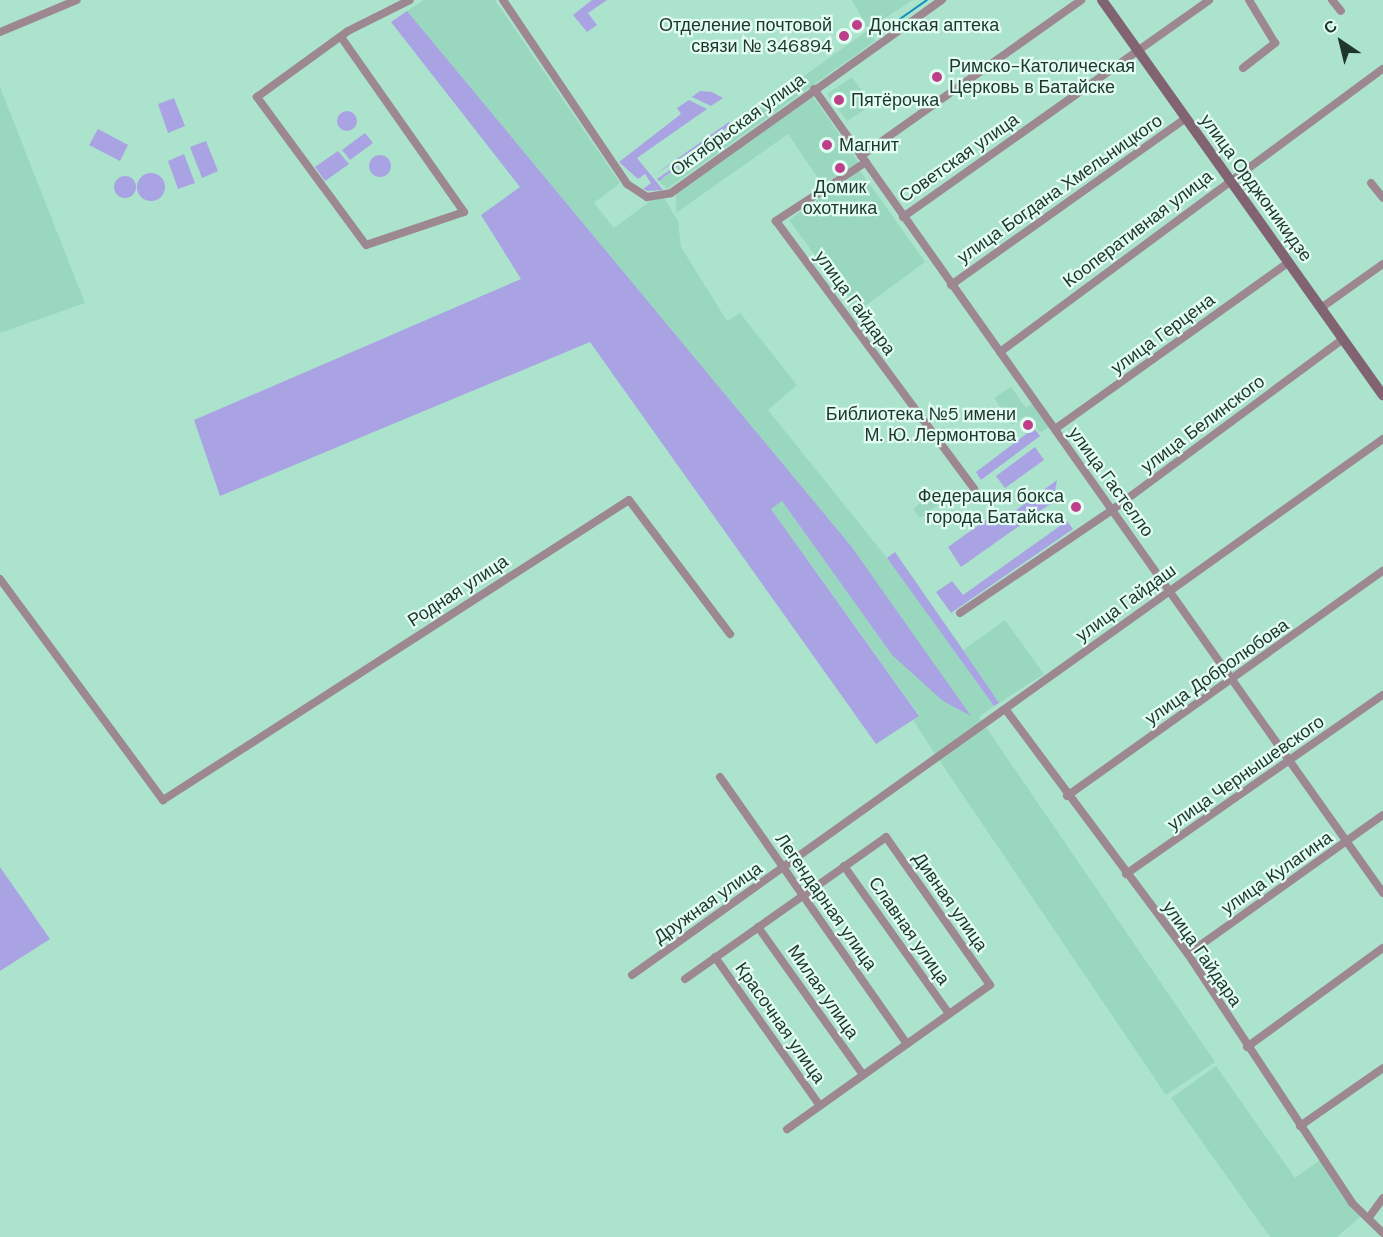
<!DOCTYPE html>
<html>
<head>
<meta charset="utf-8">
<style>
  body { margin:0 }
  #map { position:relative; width:1383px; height:1237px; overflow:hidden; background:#ace3cd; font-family:"DM Sans",sans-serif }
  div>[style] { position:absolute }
  .built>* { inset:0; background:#99d8bf }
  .green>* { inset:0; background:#a9a3e3 }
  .round { border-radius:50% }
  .stream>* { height:2px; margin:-1px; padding:0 1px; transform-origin:1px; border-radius:1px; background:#0e90bb }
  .street>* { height:8px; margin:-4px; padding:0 4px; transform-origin:4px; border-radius:4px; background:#9d8892 }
  .secondary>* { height:10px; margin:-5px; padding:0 5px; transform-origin:5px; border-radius:5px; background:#816372 }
  .dots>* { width:16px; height:16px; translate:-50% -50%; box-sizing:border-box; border:3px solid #e2fdf2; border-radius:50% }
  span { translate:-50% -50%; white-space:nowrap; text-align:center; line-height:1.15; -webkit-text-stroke:4.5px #e2fdf2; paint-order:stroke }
  .poi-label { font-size:18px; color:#1f352d }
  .left { translate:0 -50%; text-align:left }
  .right { translate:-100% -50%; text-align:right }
  .street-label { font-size:18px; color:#1f352d }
  .north { position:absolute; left:1311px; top:12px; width:60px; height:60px; -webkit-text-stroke:4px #e2fdf2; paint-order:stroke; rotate:325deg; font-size:16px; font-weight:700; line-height:24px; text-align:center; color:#1f352d }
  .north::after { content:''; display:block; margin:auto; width:21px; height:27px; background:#1f352d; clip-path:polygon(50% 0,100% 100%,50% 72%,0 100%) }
</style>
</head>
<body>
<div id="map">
  <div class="built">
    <div style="clip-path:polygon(424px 0,495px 0,620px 183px,594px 203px,614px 228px,661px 193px,678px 221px,681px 247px,727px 321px,740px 313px,797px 385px,768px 410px,887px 558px,994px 706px,979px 717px,1215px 1062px,1166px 1095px,937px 757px,913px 720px,919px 715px,771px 509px,782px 501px,892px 655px,851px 546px,407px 11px)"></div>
    <div style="clip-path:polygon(852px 0,913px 0,868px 29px,875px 41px,750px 130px,667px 189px,659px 181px,868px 30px)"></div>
    <div style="clip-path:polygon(852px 77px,872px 105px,847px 121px,827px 94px)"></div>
    <div style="clip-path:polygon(0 87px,85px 303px,0 333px)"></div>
    <div style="clip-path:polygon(812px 95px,859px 163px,822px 184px,788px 134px,676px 213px,676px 193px)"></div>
    <div style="clip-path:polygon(859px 169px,925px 262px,857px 312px,789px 220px)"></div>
    <div style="clip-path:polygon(1011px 387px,1026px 408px,1033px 403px,1050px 426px,1040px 433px,1027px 415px,1012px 425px,994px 398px)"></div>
    <div style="clip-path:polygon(936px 492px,943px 502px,920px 518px,913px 509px)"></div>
    <div style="clip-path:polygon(1005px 620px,1044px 674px,999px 703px,963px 650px)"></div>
    <div style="clip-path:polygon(1216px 1066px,1295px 1178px,1320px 1160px,1360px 1217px,1337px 1237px,1270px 1237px,1171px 1098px)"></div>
  </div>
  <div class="green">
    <div style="clip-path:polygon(592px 0,607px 0,588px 13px,597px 25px,587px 32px,573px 15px)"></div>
    <div style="clip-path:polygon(407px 11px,851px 546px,971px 716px,943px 701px,892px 655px,782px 501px,771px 509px,919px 716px,876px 744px,590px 342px,220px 496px,194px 420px,521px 279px,481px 215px,520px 187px,391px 22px)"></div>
    <div style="clip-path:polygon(700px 91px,712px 92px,723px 98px,711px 106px,692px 97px)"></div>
    <div style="clip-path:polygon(174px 98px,185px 126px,168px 133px,158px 104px)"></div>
    <div style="clip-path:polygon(689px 100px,707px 109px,637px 158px,663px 190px,648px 191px,643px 189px,651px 183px,645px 174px,638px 179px,619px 162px,681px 114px,677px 108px)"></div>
    <div class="round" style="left:337px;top:111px;width:20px;height:20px"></div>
    <div style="clip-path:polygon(729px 122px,731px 125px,653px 176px)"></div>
    <div style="clip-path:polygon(98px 129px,128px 145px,120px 161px,89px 145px)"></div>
    <div style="clip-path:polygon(728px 129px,659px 181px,657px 179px)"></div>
    <div style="clip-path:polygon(365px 133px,373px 143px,350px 160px,342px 150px)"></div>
    <div style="clip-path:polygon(206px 141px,218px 171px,202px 178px,190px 147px)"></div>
    <div style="clip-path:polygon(338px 151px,349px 164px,325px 181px,315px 167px)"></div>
    <div style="clip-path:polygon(184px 154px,195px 183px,178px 189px,168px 161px)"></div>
    <div class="round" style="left:369px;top:155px;width:22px;height:22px"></div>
    <div class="round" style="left:137px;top:173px;width:28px;height:28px"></div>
    <div class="round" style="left:114px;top:176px;width:22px;height:22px"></div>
    <div style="clip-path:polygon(1034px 428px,1040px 436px,981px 480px,976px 472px)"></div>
    <div style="clip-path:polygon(1035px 447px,1044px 460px,1005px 488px,996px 476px)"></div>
    <div style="clip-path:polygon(1057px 480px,1053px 502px,961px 567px,948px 547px,997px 512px,1004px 519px)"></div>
    <div style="clip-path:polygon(1067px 521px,1073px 529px,951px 613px,936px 592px,952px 581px,963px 595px)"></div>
    <div style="clip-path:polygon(895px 552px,963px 650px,999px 703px,994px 706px,887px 558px)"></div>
    <div style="clip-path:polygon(0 867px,50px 939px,0 971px)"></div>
  </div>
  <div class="stream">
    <div style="left:880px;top:33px;width:57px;rotate:-35.1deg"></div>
  </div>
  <div class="street">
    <div style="left:503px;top:0;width:222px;rotate:56deg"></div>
    <div style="left:627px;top:184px;width:24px;rotate:33deg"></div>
    <div style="left:647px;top:197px;width:24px;rotate:-9deg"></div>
    <div style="left:671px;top:193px;width:333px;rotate:-35.5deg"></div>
    <div style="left:1332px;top:0;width:14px;rotate:51deg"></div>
    <div style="left:0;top:32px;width:83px;rotate:-22.6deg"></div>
    <div style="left:341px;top:37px;width:214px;rotate:54.9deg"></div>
    <div style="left:464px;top:212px;width:103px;rotate:161.4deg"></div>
    <div style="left:366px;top:245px;width:184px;rotate:-126.4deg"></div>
    <div style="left:257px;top:97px;width:112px;rotate:-36deg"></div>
    <div style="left:348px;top:31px;width:69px;rotate:-26.6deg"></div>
    <div style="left:1243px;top:68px;width:41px;rotate:-38deg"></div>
    <div style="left:1275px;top:43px;width:50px;rotate:-121.2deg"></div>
    <div style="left:814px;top:89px;width:985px;rotate:54.71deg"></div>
    <div style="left:861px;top:156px;width:270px;rotate:-35.3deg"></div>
    <div style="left:866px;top:162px;width:108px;rotate:146.8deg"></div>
    <div style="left:776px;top:221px;width:333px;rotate:53.5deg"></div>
    <div style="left:1371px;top:183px;width:19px;rotate:51deg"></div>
    <div style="left:903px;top:217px;width:375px;rotate:-35.3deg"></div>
    <div style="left:951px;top:285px;width:288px;rotate:-35.4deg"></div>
    <div style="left:1321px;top:308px;width:76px;rotate:-35.4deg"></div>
    <div style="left:1000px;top:352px;width:476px;rotate:-36.5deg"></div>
    <div style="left:1055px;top:429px;width:287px;rotate:-35.5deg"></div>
    <div style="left:0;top:579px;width:275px;rotate:53.6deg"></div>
    <div style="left:163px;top:800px;width:554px;rotate:-32.77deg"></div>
    <div style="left:629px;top:500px;width:168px;rotate:53deg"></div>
    <div style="left:960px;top:613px;width:184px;rotate:-34.1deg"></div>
    <div style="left:1112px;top:510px;width:287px;rotate:-36.5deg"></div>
    <div style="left:1006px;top:710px;width:304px;rotate:53.3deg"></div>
    <div style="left:1188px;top:954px;width:298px;rotate:56.6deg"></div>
    <div style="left:1352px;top:1203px;width:43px;rotate:44.1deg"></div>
    <div style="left:720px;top:777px;width:326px;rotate:55deg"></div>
    <div style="left:1067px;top:796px;width:388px;rotate:-35.5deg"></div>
    <div style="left:844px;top:866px;width:181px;rotate:54.6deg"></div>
    <div style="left:1126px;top:874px;width:313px;rotate:-34.9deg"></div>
    <div style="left:758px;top:927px;width:181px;rotate:54.6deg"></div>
    <div style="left:1188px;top:954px;width:239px;rotate:-35.5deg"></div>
    <div style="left:715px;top:957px;width:182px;rotate:54.8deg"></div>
    <div style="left:632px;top:975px;width:923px;rotate:-35.52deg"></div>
    <div style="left:685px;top:979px;width:246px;rotate:-35.2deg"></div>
    <div style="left:886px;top:837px;width:181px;rotate:54.9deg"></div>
    <div style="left:990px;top:985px;width:249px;rotate:144.6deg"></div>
    <div style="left:1247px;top:1047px;width:168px;rotate:-36.1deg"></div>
    <div style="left:1300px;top:1126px;width:101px;rotate:-34.9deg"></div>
    <div style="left:1370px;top:1216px;width:22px;rotate:-54deg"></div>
  </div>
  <div class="secondary">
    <div style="left:1102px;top:0;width:485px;rotate:54.6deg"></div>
  </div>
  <div class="dots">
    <div style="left:857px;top:25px;background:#be3e89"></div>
    <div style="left:844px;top:36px;background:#be3e89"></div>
    <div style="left:937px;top:77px;background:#be3e89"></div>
    <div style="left:839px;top:100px;background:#be3e89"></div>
    <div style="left:827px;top:145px;background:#be3e89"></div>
    <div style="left:840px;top:168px;background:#be3e89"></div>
    <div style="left:1028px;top:425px;background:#be3e89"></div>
    <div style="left:1076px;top:507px;background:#be3e89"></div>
  </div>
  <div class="poi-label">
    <span class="left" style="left:869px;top:25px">Донская аптека</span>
    <span class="right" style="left:832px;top:36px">Отделение почтовой<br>связи № 346894</span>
    <span class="left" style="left:949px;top:77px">Римско-Католическая<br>Церковь в Батайске</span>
    <span class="left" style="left:851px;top:100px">Пятёрочка</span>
    <span class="left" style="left:839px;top:145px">Магнит</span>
    <span style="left:840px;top:198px">Домик<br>охотника</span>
    <span class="right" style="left:1016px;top:425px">Библиотека №5 имени<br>М. Ю. Лермонтова</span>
    <span class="right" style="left:1064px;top:507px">Федерация бокса<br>города Батайска</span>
  </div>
  <div class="street-label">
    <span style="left:738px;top:125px;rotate:-36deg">Октябрьская улица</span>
    <span style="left:959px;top:158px;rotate:-35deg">Советская улица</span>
    <span style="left:1256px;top:188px;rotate:54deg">улица Орджоникидзе</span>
    <span style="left:1060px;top:189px;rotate:-35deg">улица Богдана Хмельницкого</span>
    <span style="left:1138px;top:229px;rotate:-37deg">Кооперативная улица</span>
    <span style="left:855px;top:303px;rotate:54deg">улица Гайдара</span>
    <span style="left:1163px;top:334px;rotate:-36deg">улица Герцена</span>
    <span style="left:1203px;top:424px;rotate:-37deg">улица Белинского</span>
    <span style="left:1111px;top:482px;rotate:54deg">улица Гастелло</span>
    <span style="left:458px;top:591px;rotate:-33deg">Родная улица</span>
    <span style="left:1126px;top:603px;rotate:-36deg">улица Гайдаш</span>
    <span style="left:1217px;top:672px;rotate:-35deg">улица Добролюбова</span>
    <span style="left:1246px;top:773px;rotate:-35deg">улица Чернышевского</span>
    <span style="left:1277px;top:873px;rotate:-35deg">улица Кулагина</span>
    <span style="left:826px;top:902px;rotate:55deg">Легендарная улица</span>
    <span style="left:950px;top:902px;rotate:55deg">Дивная улица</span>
    <span style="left:708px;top:903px;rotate:-35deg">Дружная улица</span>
    <span style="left:909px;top:931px;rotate:55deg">Славная улица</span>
    <span style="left:1202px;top:954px;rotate:55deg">улица Гайдара</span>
    <span style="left:823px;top:992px;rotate:55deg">Милая улица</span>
    <span style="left:780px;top:1023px;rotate:55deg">Красочная улица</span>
  </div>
  <div class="north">С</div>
</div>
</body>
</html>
